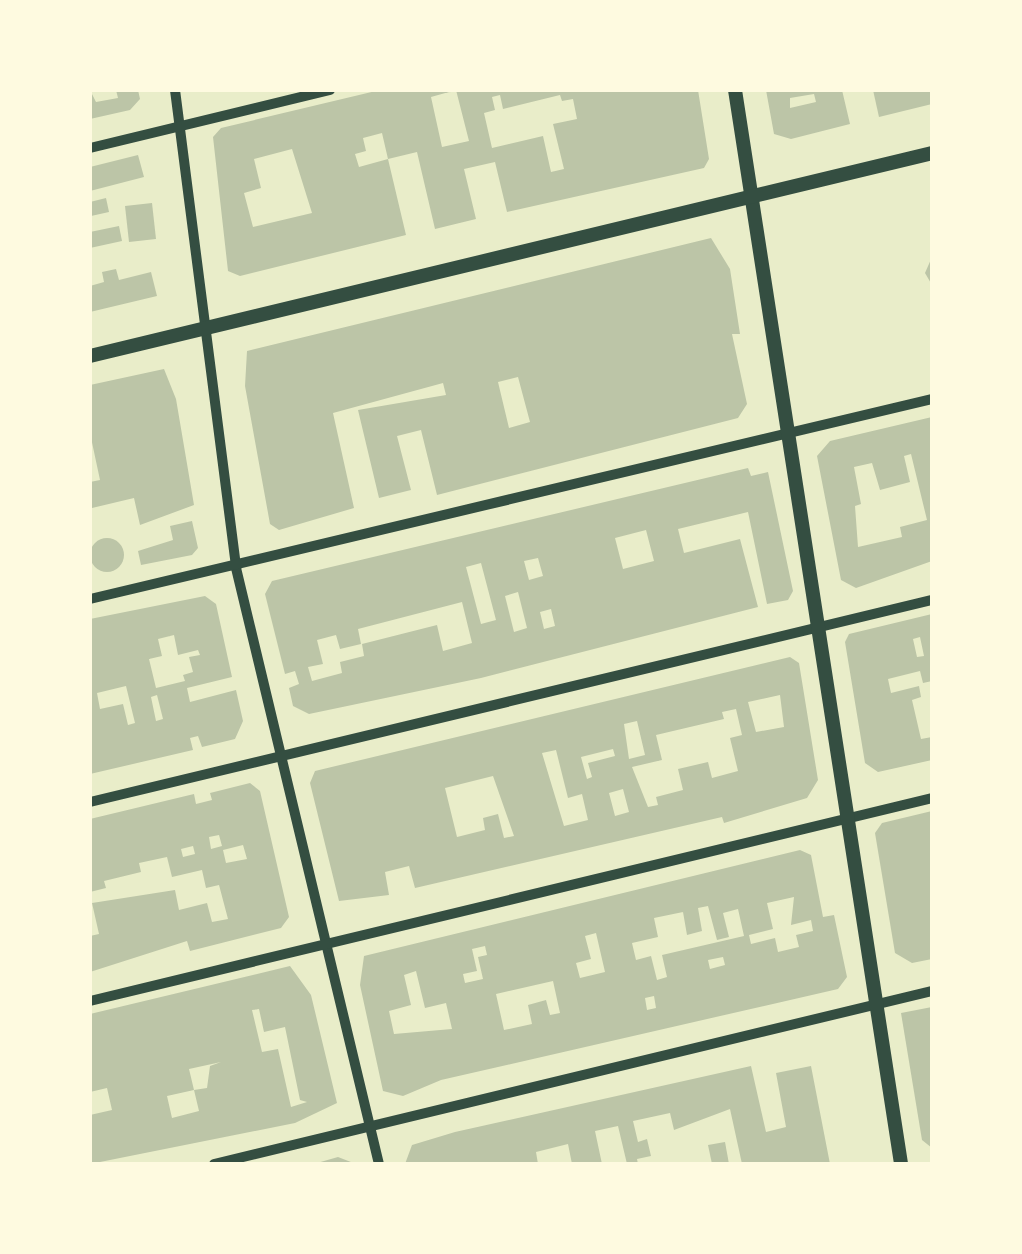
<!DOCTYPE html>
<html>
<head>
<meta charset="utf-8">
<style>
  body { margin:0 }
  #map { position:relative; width:1022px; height:1254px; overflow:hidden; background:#e9edc9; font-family:Overpass,sans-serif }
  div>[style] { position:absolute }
  .building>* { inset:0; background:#bcc5a7 }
  .round { border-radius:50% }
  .minor>* { height:10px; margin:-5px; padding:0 5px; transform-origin:5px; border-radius:5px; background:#344e41 }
  .secondary>* { height:14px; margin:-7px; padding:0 7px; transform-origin:7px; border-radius:7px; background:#344e41 }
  span { translate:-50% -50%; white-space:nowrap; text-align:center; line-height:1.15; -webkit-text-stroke:8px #fefae0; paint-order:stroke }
  .frame { position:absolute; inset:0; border:92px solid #fefae0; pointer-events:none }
</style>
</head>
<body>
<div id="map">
  <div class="building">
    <div style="clip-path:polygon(90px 90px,96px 102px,118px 98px,116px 90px,138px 90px,140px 99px,130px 110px,90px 119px)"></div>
    <div style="clip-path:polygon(evenodd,380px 90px,456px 90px,431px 97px,442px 147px,469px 141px,456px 90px,698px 90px,709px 159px,704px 168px,507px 212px,495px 162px,464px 169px,476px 219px,435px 229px,417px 152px,388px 159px,382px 133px,363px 138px,366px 151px,355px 154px,359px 167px,388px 159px,406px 235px,240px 276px,228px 271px,213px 137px,221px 128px,380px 90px,500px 95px,503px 109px,560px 95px,562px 101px,573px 99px,577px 119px,553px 124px,564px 169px,551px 172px,543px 136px,492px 148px,484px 113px,495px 110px,492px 97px,500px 95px,380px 90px,292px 149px,312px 213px,253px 227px,244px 193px,261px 188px,254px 159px,292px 149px)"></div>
    <div style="clip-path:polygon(evenodd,766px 90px,842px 90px,850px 124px,791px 139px,774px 134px,766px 90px,814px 94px,816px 102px,790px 108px,790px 98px,814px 94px)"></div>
    <div style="clip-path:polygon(873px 90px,932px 90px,932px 104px,879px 117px)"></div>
    <div style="clip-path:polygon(138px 155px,144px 177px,90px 191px,90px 167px)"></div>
    <div style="clip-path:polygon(106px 198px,109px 212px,91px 216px,90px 202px)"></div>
    <div style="clip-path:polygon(152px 203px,156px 239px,129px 242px,125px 206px)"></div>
    <div style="clip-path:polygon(119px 226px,122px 241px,90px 248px,90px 232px)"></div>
    <div style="clip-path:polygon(evenodd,711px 238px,730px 269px,740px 334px,732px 334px,747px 404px,738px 418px,437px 495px,421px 430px,397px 436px,411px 490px,379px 498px,358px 410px,446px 395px,443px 383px,333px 413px,354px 508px,279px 530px,270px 524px,245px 386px,247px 351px,711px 238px,518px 377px,530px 422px,509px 428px,498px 382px,518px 377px)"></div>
    <div style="clip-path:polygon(932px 257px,932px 285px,925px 273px)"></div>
    <div style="clip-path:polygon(116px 269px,119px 280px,151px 272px,157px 296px,90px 312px,90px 286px,104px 282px,102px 272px)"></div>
    <div style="clip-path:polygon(164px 369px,176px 399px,194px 505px,140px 525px,134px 498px,92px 508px,90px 482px,100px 480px,90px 433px,90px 385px)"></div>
    <div style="clip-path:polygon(evenodd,932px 417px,932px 561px,856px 588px,841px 580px,817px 456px,830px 441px,932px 417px,911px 454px,927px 520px,900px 527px,902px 537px,858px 547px,855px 506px,861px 504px,854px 467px,872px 463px,880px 490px,910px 482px,904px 456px,911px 454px)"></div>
    <div style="clip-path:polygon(evenodd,748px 468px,751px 476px,768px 472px,793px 591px,788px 600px,767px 604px,748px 512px,678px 529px,684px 553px,740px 539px,758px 607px,481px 678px,309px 714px,293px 706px,289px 688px,299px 684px,295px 671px,285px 674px,265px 594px,272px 581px,748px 468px,646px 530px,654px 561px,623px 569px,615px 538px,646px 530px,748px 468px,538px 558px,543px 576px,529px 580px,524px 561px,538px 558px,748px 468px,481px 563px,496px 620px,481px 624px,466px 567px,481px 563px,748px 468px,518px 592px,527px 628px,514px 632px,505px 596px,518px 592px,748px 468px,462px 602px,472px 643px,443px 651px,437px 625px,362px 644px,364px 656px,340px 662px,342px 673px,312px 681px,308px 667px,323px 664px,317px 640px,336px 635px,340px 649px,361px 644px,358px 629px,462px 602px,748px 468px,551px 609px,555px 626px,544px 629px,540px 612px,551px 609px)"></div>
    <div style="clip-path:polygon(192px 521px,198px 548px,192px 555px,141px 565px,138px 551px,173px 540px,170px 526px)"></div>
    <div class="round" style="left:90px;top:538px;width:34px;height:34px"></div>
    <div style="clip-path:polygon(evenodd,205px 596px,216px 604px,232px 677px,187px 688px,190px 702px,236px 690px,243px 721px,235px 739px,202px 747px,198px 736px,190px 738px,193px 750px,90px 774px,90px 619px,205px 596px,174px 635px,178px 655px,198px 650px,200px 655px,189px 657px,193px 672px,183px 675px,185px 681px,156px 688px,149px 659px,162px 656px,158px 639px,174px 635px,205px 596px,126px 686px,135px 723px,128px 725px,123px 704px,100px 709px,97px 693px,126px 686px,205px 596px,157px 695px,163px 719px,156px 721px,151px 697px,157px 695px)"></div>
    <div style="clip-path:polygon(evenodd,932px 614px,932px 681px,923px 683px,920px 671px,888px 679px,891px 693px,919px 686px,921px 697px,912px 700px,921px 739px,932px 737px,932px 760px,878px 772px,865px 763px,845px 642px,849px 634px,932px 614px,920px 637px,924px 656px,917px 657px,913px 639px,920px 637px)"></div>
    <div style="clip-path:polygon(evenodd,790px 657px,799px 663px,818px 780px,807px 798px,724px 823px,722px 817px,415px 888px,409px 866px,385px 872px,389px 895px,339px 901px,310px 783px,315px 771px,790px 657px,780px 695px,784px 727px,756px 732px,748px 702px,780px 695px,790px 657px,736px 709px,742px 735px,730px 738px,738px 771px,712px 778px,708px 762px,678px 769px,683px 790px,656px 797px,658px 805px,648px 807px,632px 767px,662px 760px,656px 735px,724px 719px,722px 712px,736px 709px,790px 657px,637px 721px,645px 755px,629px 759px,624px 724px,637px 721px,790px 657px,613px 749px,615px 756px,588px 763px,592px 777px,587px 779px,581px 757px,613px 749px,790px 657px,556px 750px,568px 798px,582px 794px,588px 820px,564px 826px,542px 753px,556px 750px,790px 657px,493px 776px,514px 836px,504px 838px,498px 814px,483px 818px,485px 830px,457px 837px,445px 788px,493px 776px,790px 657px,623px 789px,629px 812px,615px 816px,609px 793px,623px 789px)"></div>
    <div style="clip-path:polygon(evenodd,250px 783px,260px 791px,289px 917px,281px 928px,190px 951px,187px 941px,90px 972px,90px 936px,99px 934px,92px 903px,175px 890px,179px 910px,207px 903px,212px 922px,228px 919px,219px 885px,206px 888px,202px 870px,172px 877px,167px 857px,139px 863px,141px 872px,104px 881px,106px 888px,90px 892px,90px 819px,194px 794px,196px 804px,212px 800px,210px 793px,250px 783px,219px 835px,222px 846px,211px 849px,209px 837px,219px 835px,250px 783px,243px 845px,247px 859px,226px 863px,223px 850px,243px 845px,250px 783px,193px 846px,195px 854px,183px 857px,181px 849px,193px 846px)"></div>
    <div style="clip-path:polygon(932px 811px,932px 959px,912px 963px,895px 953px,875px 833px,882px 823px)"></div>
    <div style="clip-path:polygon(evenodd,800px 850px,811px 855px,823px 917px,834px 915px,847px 977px,838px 989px,441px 1080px,403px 1096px,383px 1091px,360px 985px,364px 956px,800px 850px,794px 897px,791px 925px,811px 920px,813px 931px,796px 935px,799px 947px,778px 952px,775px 938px,751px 944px,749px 935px,773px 929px,767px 903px,794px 897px,800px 850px,708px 906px,717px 940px,729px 937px,723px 913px,738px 909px,744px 936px,662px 955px,667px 977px,657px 980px,651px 956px,636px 960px,632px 943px,658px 937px,654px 918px,683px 912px,687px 935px,702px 931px,698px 908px,708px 906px,800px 850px,596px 933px,605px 972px,580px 978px,576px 963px,591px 959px,585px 936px,596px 933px,800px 850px,485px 946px,487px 955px,478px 957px,483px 979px,465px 983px,463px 974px,477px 971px,472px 949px,485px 946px,800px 850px,723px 957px,725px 965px,710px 969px,708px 960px,723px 957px,800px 850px,416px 971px,425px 1008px,446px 1003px,452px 1029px,394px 1034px,389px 1011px,411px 1005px,404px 975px,416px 971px,800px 850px,553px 981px,560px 1013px,550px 1015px,546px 1000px,528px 1005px,532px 1024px,504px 1030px,496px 994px,553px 981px,800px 850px,654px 996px,656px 1008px,647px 1010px,645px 998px,654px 996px)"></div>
    <div style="clip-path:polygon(evenodd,290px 966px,311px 995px,337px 1103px,295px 1123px,90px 1164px,90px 1115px,112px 1110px,107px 1088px,90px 1092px,90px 1014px,290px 966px,259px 1009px,264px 1032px,285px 1027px,300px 1100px,307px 1102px,291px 1107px,278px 1049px,262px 1052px,252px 1010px,259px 1009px,290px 966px,221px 1062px,210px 1066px,207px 1088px,194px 1090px,189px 1069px,221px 1062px,290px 966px,194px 1090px,199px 1111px,172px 1118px,167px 1096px,194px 1090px)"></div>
    <div style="clip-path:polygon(932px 1007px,932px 1148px,922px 1140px,901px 1013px)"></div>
    <div style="clip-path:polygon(751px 1066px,766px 1132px,786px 1127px,776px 1073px,811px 1066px,830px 1164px,742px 1164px,730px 1109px,674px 1130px,670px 1113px,633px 1121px,638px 1142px,647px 1139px,651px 1156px,637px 1159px,638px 1164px,627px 1164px,618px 1126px,595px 1131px,602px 1164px,572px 1164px,568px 1144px,536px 1152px,538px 1164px,405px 1164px,412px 1145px,455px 1132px)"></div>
    <div style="clip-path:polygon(725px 1142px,729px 1164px,712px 1164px,708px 1145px)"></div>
    <div style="clip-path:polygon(338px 1157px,356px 1164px,317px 1164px,317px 1163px)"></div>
  </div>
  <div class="minor">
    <div style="left:175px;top:90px;width:482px;rotate:82.7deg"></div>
    <div style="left:236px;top:568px;width:613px;rotate:76.51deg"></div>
    <div style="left:90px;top:148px;width:247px;rotate:-13.6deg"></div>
    <div style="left:90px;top:599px;width:865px;rotate:-13.36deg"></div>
    <div style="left:90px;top:802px;width:866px;rotate:-13.49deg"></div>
    <div style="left:90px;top:1001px;width:866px;rotate:-13.55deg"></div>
    <div style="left:214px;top:1164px;width:739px;rotate:-13.55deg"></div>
  </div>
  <div class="secondary">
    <div style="left:735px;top:90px;width:1087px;rotate:81.21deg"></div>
    <div style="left:90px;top:356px;width:866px;rotate:-13.55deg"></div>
  </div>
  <div class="frame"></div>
</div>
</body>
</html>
